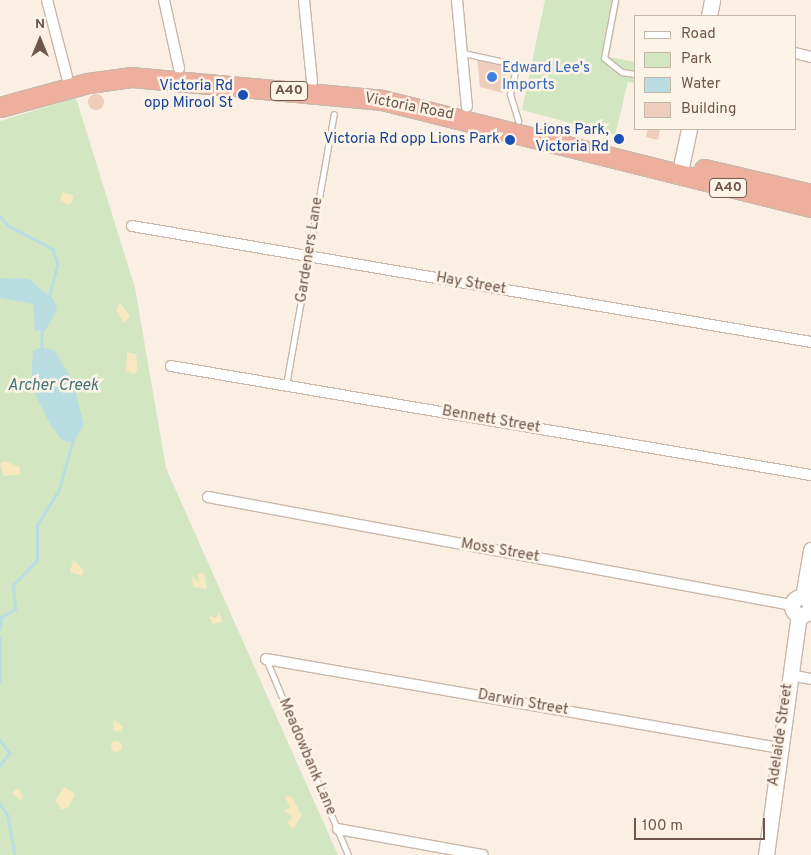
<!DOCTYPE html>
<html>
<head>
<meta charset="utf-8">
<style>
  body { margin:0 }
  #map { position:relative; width:811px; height:855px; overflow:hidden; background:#faefe2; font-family:Overpass,sans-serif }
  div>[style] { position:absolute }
  .green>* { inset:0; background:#d2e6c2 }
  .sand>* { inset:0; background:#f7e8bf }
  .round { border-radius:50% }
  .water>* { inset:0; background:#b9dde1 }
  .stream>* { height:2.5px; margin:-1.25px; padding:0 1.25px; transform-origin:1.25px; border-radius:1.25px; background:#b9dde1 }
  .building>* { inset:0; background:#edcdbc }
  .roads { filter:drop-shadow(1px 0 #c9b7aa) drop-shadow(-1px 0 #c9b7aa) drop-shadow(0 1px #c9b7aa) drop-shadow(0 -1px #c9b7aa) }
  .lane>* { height:5px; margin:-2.5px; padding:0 2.5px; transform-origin:2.5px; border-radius:2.5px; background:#fff }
  .street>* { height:10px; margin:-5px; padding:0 5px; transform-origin:5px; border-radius:5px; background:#fff }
  .secondary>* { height:15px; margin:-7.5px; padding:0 7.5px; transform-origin:7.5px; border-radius:7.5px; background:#fff }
  .secondary>.ring { margin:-7.5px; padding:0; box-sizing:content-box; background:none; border:15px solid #fff; border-radius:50% }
  .highway>* { height:19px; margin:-9.5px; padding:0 9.5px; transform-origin:9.5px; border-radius:9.5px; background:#efaf9e }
  .dots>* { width:14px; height:14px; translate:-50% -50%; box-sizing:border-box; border:2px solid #fdf4e8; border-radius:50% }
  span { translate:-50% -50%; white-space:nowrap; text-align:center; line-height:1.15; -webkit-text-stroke:5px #fdf4e8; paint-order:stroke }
  .shield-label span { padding:1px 4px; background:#fdf4e8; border:1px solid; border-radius:4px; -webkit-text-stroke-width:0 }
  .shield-label { font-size:14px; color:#6f564b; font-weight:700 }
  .shop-label { font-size:15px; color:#366cbe }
  .left { translate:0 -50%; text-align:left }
  .transit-label { font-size:15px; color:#164399 }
  .right { translate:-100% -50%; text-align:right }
  .street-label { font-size:15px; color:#6f564b }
  .water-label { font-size:16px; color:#43747b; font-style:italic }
  .legend { position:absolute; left:634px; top:15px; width:162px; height:115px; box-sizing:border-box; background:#fdf4e8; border:1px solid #c4b5a9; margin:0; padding:6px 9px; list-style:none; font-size:15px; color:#6f564b }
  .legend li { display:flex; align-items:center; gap:10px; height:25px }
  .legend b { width:25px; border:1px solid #c4b5a9 }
  .north { position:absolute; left:15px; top:15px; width:50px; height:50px; -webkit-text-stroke:4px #fdf4e8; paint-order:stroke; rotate:0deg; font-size:14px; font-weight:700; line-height:20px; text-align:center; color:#6f564b }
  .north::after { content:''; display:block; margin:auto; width:18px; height:22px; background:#6f564b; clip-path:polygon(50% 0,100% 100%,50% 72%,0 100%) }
  .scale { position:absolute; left:634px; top:818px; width:131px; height:22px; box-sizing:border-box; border:2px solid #6f564b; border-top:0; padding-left:6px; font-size:15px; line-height:18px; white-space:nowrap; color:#6f564b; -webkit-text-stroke:4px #fdf4e8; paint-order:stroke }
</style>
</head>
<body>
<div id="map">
  <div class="green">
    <div style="clip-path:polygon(545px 0,620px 0,609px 57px,635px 62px,635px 83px,628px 82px,615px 135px,522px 110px)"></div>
    <div style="clip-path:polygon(76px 98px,135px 288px,166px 468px,338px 855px,0 855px,0 121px)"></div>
  </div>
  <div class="sand">
    <div style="clip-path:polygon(63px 192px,74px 196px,70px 205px,60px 201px)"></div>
    <div style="clip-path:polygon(120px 302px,130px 317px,124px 323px,116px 310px)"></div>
    <div style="clip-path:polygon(127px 352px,136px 354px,138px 370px,134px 374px,126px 371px)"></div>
    <div style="clip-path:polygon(5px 461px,19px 467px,21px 474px,4px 476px,0 464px)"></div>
    <div style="clip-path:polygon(73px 560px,84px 570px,82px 576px,70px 572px)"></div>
    <div style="clip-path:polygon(204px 573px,207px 589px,193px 587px,192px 576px,199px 582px,198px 574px)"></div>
    <div style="clip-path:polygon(219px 611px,222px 622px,213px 624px,209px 616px,216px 618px)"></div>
    <div style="clip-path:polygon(114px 719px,123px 727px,121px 732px,113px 730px)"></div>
    <div class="round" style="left:110.5px;top:740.5px;width:11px;height:11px"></div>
    <div style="clip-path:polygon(64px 787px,75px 794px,69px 807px,62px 810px,55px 801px)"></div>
    <div style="clip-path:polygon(18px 788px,23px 797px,21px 801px,12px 793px)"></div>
    <div style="clip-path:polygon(291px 796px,302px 815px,293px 829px,287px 822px,292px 817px,284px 811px,290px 807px,285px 797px)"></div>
  </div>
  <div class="water">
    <div style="clip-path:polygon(0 278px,29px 279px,54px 300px,57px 310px,45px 331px,35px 331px,33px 304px,0 298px)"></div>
    <div style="clip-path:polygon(41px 347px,55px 351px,73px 382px,84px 425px,73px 443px,62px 440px,50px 424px,31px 386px,33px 351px)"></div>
  </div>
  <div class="stream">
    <div style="left:0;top:216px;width:13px;rotate:48deg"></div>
    <div style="left:9px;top:226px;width:50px;rotate:27.6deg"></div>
    <div style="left:53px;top:249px;width:16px;rotate:72deg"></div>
    <div style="left:58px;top:264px;width:34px;rotate:105deg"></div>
    <div style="left:42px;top:331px;width:17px;rotate:90deg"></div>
    <div style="left:0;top:629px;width:12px;rotate:-85deg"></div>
    <div style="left:1px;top:617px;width:16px;rotate:-30deg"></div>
    <div style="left:15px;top:609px;width:24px;rotate:-95deg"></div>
    <div style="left:13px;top:585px;width:35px;rotate:-46deg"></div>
    <div style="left:37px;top:560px;width:35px;rotate:-90deg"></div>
    <div style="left:37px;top:525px;width:39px;rotate:-58deg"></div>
    <div style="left:58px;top:492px;width:54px;rotate:-73.9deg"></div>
    <div style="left:0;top:637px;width:45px;rotate:90deg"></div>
    <div style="left:0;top:740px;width:16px;rotate:52deg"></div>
    <div style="left:10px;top:753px;width:16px;rotate:128deg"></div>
    <div style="left:0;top:804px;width:14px;rotate:56deg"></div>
    <div style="left:8px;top:816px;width:40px;rotate:80deg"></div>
  </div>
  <div class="building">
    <div style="clip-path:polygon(477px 58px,502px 64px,508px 70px,503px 93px,480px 87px)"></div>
    <div class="round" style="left:88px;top:94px;width:16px;height:16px"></div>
    <div style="clip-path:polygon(648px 129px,660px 129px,658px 140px,646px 137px)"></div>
  </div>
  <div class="roads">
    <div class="lane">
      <div style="left:615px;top:0;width:59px;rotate:100.7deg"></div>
      <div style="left:604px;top:58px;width:23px;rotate:38deg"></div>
      <div style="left:622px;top:72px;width:13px;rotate:9deg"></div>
      <div style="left:463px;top:53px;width:42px;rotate:12.4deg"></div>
      <div style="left:504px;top:62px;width:15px;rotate:42deg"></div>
      <div style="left:515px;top:72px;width:23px;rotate:103deg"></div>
      <div style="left:510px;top:94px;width:28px;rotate:73deg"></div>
      <div style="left:286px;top:385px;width:275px;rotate:-80deg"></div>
      <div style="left:266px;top:659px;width:212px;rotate:67.3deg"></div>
    </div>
    <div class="street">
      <div style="left:47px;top:0;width:80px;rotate:75.4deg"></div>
      <div style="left:164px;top:0;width:70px;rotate:77.6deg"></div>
      <div style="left:304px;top:0;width:82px;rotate:84.4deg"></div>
      <div style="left:457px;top:0;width:107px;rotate:84.7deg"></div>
      <div style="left:795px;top:53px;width:16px;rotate:14deg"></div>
      <div style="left:132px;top:226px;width:689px;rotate:9.69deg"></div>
      <div style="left:171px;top:366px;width:649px;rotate:9.67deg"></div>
      <div style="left:208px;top:497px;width:594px;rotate:10.48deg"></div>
      <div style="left:809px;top:610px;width:2px"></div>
      <div style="left:266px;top:659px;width:521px;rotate:9.84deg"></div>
      <div style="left:789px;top:675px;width:22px;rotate:10deg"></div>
      <div style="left:338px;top:829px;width:147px;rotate:10.2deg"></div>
    </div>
    <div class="secondary">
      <div style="left:709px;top:16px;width:16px;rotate:-79deg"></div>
      <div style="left:679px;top:176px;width:48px;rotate:-78deg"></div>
      <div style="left:803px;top:597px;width:48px;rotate:-80.3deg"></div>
      <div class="ring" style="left:792px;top:597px;width:3px;height:3px"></div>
      <div style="left:766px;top:855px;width:242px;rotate:-82.2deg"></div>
    </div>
    <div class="highway">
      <div style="left:0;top:107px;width:91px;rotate:-15.3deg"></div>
      <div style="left:88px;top:83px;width:43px;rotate:-7.9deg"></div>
      <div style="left:131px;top:77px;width:252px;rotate:5.2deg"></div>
      <div style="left:382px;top:100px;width:442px;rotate:14deg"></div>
      <div style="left:704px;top:169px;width:110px;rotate:13.2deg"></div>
    </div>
  </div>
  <div class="dots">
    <div style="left:492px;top:77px;background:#3f7fe0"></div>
    <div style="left:243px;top:95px;background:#1a4fb4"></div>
    <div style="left:619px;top:139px;background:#1a4fb4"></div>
    <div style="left:510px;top:140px;background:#1a4fb4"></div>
  </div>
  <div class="shield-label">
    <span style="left:289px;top:91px">A40</span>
    <span style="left:728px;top:188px">A40</span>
  </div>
  <div class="shop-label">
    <span class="left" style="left:502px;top:77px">Edward Lee's<br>Imports</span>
  </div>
  <div class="transit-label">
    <span class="right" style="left:233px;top:95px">Victoria Rd<br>opp Mirool St</span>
    <span class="right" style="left:609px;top:139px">Lions Park,<br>Victoria Rd</span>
    <span class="right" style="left:500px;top:140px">Victoria Rd opp Lions Park</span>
  </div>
  <div class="street-label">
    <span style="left:409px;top:107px;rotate:11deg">Victoria Road</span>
    <span style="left:310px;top:250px;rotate:-81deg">Gardeners Lane</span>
    <span style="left:471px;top:284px;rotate:10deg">Hay Street</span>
    <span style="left:491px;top:420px;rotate:10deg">Bennett Street</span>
    <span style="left:500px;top:551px;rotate:10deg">Moss Street</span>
    <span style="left:523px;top:703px;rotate:10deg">Darwin Street</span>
    <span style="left:781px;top:735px;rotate:-82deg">Adelaide Street</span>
    <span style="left:307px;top:757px;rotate:67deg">Meadowbank Lane</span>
  </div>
  <div class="water-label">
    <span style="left:53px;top:386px">Archer Creek</span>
  </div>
  <ul class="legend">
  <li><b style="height:6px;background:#fff"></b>Road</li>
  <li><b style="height:14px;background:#d2e6c2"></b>Park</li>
  <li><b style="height:14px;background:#b9dde1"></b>Water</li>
  <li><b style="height:14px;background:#edcdbc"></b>Building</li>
  </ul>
  <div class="north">N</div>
  <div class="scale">100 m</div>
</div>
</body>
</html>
